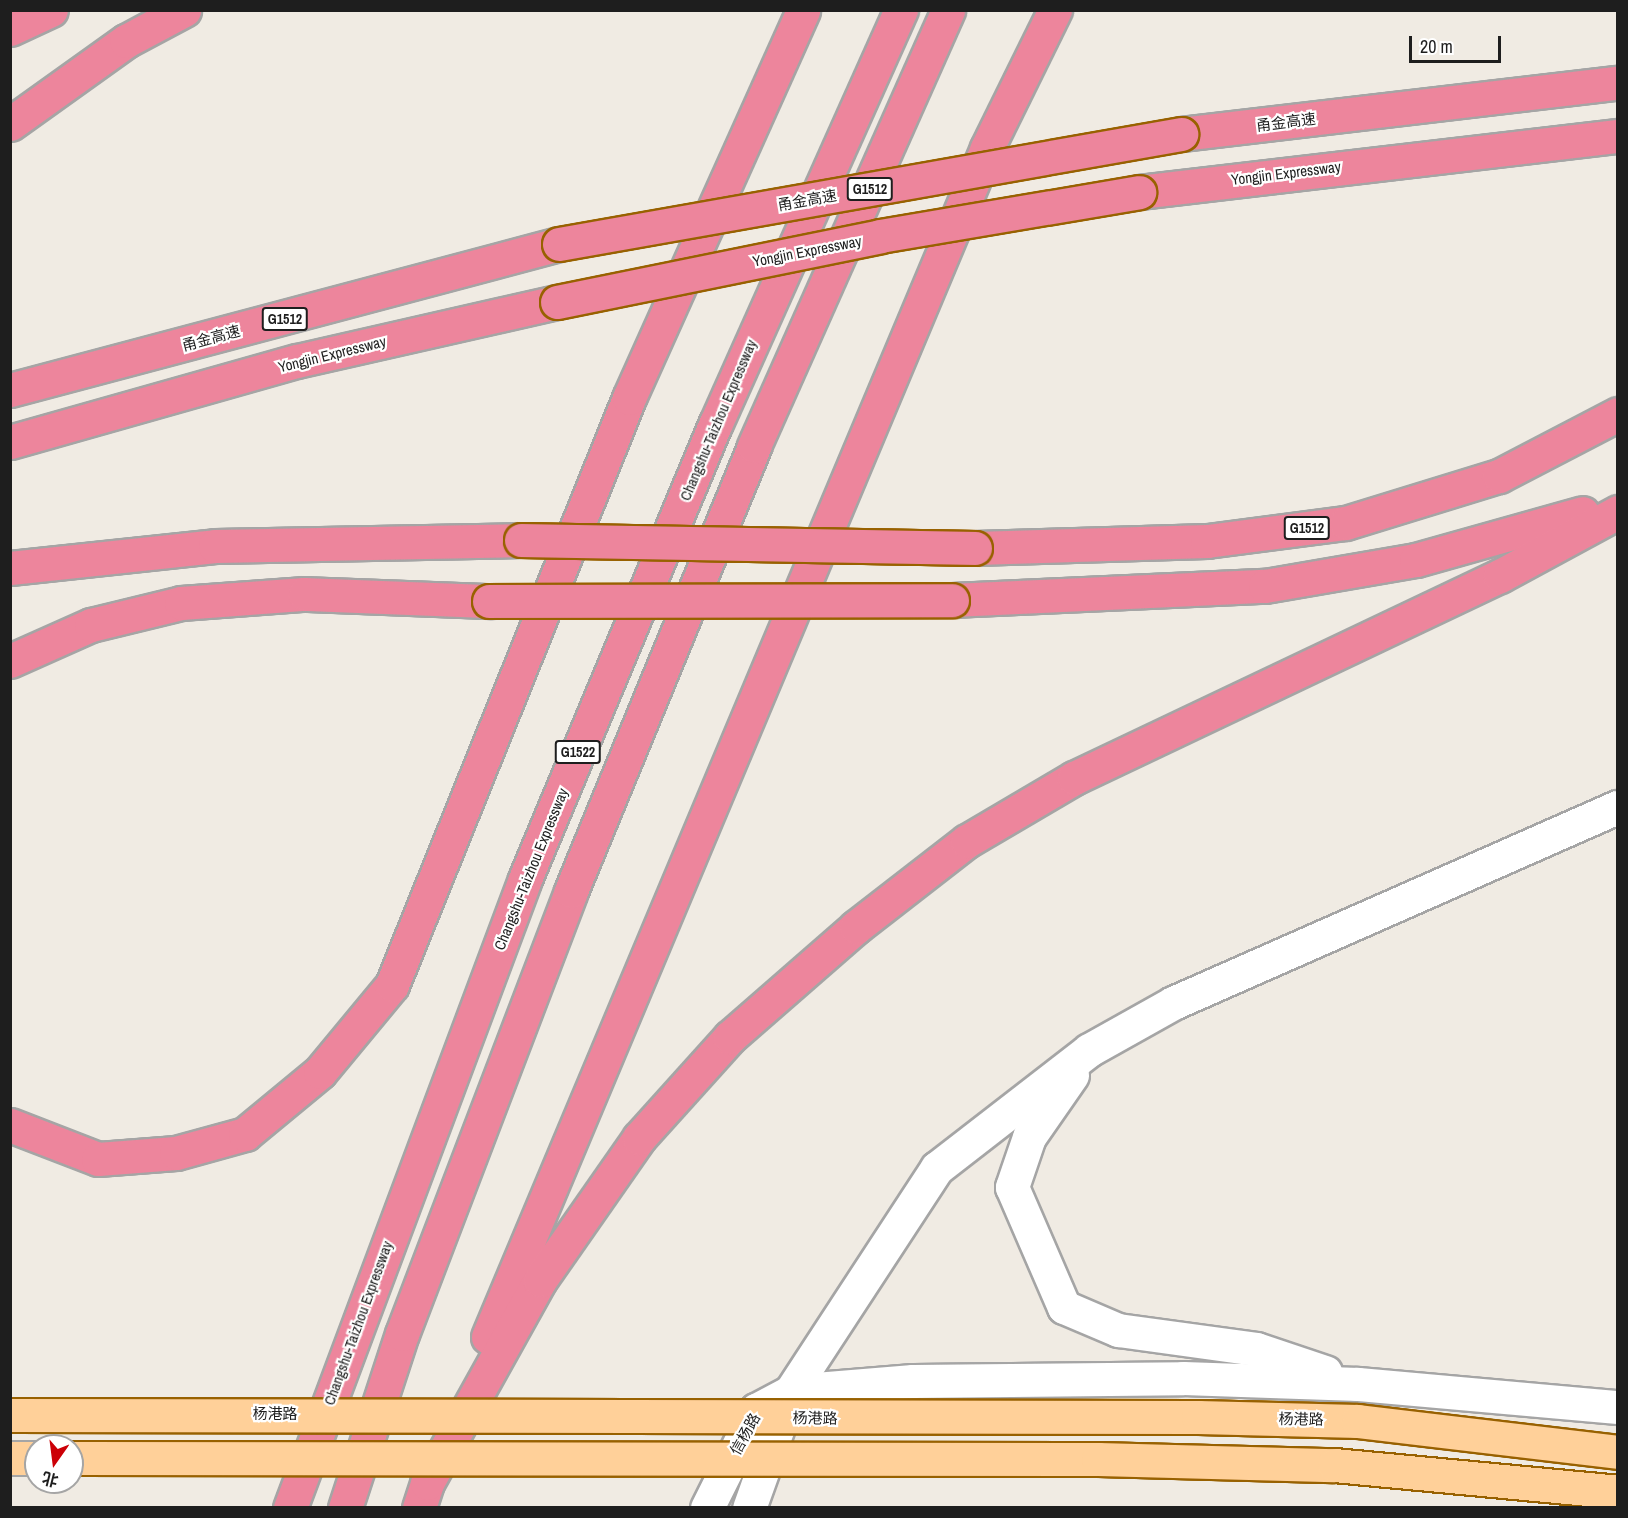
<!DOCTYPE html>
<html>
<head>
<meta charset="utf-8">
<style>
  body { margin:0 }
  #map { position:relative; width:1628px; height:1518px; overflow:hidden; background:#f0ebe3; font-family:"Archivo Narrow","Noto Sans SC",sans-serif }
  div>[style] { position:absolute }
  .roads { filter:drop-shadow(2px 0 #a5a5a5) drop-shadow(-2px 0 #a5a5a5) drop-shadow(0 2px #a5a5a5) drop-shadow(0 -2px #a5a5a5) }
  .minor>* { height:33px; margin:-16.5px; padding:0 16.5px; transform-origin:16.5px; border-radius:16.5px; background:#fff }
  .major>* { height:33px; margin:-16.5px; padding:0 16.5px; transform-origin:16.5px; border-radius:16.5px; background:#ffd099 }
  .highway>* { height:33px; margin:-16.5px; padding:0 16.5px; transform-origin:16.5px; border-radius:16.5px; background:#ed859c }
  .bridges { filter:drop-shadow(2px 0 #986100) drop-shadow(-2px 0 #986100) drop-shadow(0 2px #986100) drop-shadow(0 -2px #986100) }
  .major-bridge>* { height:33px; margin:-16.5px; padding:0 16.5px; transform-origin:16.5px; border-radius:16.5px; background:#ffd099 }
  .highway-bridge>* { height:33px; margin:-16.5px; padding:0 16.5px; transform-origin:16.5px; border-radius:16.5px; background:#ed859c }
  span { translate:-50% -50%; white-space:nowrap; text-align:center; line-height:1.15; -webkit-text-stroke:4.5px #fff; paint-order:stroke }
  .shield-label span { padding:2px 4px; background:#fff; border:2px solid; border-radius:4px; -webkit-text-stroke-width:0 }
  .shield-label { font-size:14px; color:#1e1e1e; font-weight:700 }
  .street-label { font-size:15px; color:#1e1e1e }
  .frame { position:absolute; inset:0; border:12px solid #1e1e1e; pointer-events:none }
  .north { position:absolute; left:24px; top:1434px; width:60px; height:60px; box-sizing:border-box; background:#fff; border:2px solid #a5a5a5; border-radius:50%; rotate:194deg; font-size:16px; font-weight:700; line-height:24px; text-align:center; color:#1e1e1e }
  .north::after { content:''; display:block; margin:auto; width:21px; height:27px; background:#cc0007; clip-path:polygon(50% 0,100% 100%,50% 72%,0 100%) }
  .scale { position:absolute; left:1409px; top:36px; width:92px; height:27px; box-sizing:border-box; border:3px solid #1e1e1e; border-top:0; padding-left:8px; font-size:18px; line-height:21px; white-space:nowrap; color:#1e1e1e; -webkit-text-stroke:4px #fff; paint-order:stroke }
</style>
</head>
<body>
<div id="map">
  <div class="roads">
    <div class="minor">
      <div style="left:1072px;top:1075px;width:75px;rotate:124.7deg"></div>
      <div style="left:1029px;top:1137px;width:53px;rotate:108.8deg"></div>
      <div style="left:1012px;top:1187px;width:131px;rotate:66.6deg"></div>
      <div style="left:1064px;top:1307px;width:59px;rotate:23.1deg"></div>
      <div style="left:1118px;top:1330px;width:139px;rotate:7.8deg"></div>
      <div style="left:1256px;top:1349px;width:73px;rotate:18.4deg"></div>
      <div style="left:791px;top:1391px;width:267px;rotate:-56.8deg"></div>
      <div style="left:937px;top:1168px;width:192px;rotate:-37.8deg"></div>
      <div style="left:1089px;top:1050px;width:96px;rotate:-29.2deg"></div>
      <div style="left:1173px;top:1003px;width:486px;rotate:-23.8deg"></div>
      <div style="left:791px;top:1391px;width:122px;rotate:-4.7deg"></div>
      <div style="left:913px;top:1381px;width:270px;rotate:-0.6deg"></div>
      <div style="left:1183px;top:1378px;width:175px;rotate:2deg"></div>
      <div style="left:1358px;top:1384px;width:261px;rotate:5.1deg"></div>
      <div style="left:707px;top:1508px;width:110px;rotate:-63.4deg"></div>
      <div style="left:756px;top:1410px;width:40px;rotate:-28deg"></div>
      <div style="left:791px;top:1391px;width:124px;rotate:109.7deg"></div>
    </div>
    <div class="major">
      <div style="left:10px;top:1458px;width:26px"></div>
    </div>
    <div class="highway">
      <div style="left:10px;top:29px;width:45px;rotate:-24.9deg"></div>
      <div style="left:10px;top:124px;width:143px;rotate:-35.6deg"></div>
      <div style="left:126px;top:41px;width:66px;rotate:-28.1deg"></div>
      <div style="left:1181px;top:134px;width:440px;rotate:-6.7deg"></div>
      <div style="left:1139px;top:192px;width:482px;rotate:-6.7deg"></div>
      <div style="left:10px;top:390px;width:568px;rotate:-14.89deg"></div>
      <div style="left:10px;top:442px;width:298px;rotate:-15.8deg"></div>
      <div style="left:297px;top:361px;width:267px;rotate:-12.8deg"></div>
      <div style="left:975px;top:548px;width:232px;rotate:-1.7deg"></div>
      <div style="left:1207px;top:541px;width:140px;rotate:-7.4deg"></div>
      <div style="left:1346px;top:523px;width:160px;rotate:-17.1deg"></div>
      <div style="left:1499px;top:476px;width:134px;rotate:-27.5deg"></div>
      <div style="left:10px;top:568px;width:206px;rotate:-6.1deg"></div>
      <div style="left:215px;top:546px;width:306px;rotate:-1.1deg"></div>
      <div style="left:952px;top:600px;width:313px;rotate:-2.6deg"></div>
      <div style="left:1265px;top:586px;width:153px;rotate:-9.8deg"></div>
      <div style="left:1416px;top:560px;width:173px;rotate:-15.7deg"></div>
      <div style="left:10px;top:661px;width:89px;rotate:-24deg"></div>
      <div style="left:91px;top:625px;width:93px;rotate:-13.7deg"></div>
      <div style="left:181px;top:603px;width:124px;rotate:-4.2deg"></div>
      <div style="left:305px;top:594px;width:184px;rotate:2.2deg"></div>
      <div style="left:10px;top:1125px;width:94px;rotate:21.1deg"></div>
      <div style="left:98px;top:1159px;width:78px;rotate:-4.4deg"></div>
      <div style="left:176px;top:1153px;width:72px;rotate:-15.4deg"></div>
      <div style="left:245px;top:1134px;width:97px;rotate:-39.6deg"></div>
      <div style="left:320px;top:1072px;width:113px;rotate:-50.4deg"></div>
      <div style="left:392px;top:985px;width:633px;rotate:-68.01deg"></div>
      <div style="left:629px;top:398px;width:425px;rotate:-65.8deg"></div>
      <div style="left:488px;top:1337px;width:1289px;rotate:-67.23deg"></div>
      <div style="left:987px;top:148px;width:154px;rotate:-63.8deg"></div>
      <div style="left:290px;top:1508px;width:671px;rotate:-69.51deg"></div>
      <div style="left:525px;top:879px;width:494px;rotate:-67.3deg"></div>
      <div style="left:716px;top:423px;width:453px;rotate:-65.9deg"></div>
      <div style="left:345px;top:1508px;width:183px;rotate:-71.9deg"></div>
      <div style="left:402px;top:1334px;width:474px;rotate:-69.1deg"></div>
      <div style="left:571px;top:891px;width:481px;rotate:-67.6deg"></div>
      <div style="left:754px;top:446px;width:477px;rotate:-66deg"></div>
      <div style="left:419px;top:1508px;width:26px;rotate:-72deg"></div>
      <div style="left:427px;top:1483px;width:232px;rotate:-60.9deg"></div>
      <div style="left:540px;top:1280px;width:173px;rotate:-55.1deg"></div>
      <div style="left:639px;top:1138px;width:136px;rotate:-48deg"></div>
      <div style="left:730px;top:1037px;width:167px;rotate:-41.1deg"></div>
      <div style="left:856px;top:927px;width:140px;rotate:-37.8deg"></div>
      <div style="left:967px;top:841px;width:124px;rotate:-30.5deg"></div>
      <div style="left:1074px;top:778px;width:471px;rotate:-25.4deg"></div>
      <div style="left:1500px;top:576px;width:134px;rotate:-28.5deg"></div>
    </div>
  </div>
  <div class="bridges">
    <div class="major-bridge">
      <div style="left:10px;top:1415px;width:1188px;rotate:0.1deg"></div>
      <div style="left:1198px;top:1417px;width:160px;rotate:1.4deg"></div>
      <div style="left:1358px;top:1421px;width:262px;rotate:6.8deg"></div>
      <div style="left:72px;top:1458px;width:1026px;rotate:0.06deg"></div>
      <div style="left:1098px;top:1459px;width:236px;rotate:1.5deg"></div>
      <div style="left:1334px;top:1465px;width:285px;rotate:5.4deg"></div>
    </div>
    <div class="highway-bridge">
      <div style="left:559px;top:244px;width:632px;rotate:-10.03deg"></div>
      <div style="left:557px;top:302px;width:330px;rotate:-11.5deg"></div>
      <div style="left:880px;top:236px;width:263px;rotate:-9.6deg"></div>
      <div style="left:521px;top:540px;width:454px;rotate:1deg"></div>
      <div style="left:489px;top:601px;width:463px;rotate:-0.1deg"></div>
    </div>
  </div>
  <div class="shield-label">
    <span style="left:870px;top:189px">G1512</span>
    <span style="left:285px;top:319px">G1512</span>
    <span style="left:1307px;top:528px">G1512</span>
    <span style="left:578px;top:752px">G1522</span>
  </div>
  <div class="street-label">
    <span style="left:1286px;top:122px;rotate:-7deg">甬金高速</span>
    <span style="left:1286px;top:173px;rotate:-7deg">Yongjin Expressway</span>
    <span style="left:807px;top:200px;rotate:-10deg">甬金高速</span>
    <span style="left:807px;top:251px;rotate:-11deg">Yongjin Expressway</span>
    <span style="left:211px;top:338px;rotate:-15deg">甬金高速</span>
    <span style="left:332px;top:354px;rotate:-14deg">Yongjin Expressway</span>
    <span style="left:718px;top:420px;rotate:-67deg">Changshu-Taizhou Expressway</span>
    <span style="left:531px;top:869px;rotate:-68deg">Changshu-Taizhou Expressway</span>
    <span style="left:358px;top:1323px;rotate:-70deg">Changshu-Taizhou Expressway</span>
    <span style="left:275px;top:1414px">杨港路</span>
    <span style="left:815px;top:1418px;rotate:1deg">杨港路</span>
    <span style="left:1301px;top:1419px;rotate:1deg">杨港路</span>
    <span style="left:745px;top:1434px;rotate:-61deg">信杨路</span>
  </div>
  <div class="frame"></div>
  <div class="north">北</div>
  <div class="scale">20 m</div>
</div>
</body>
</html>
